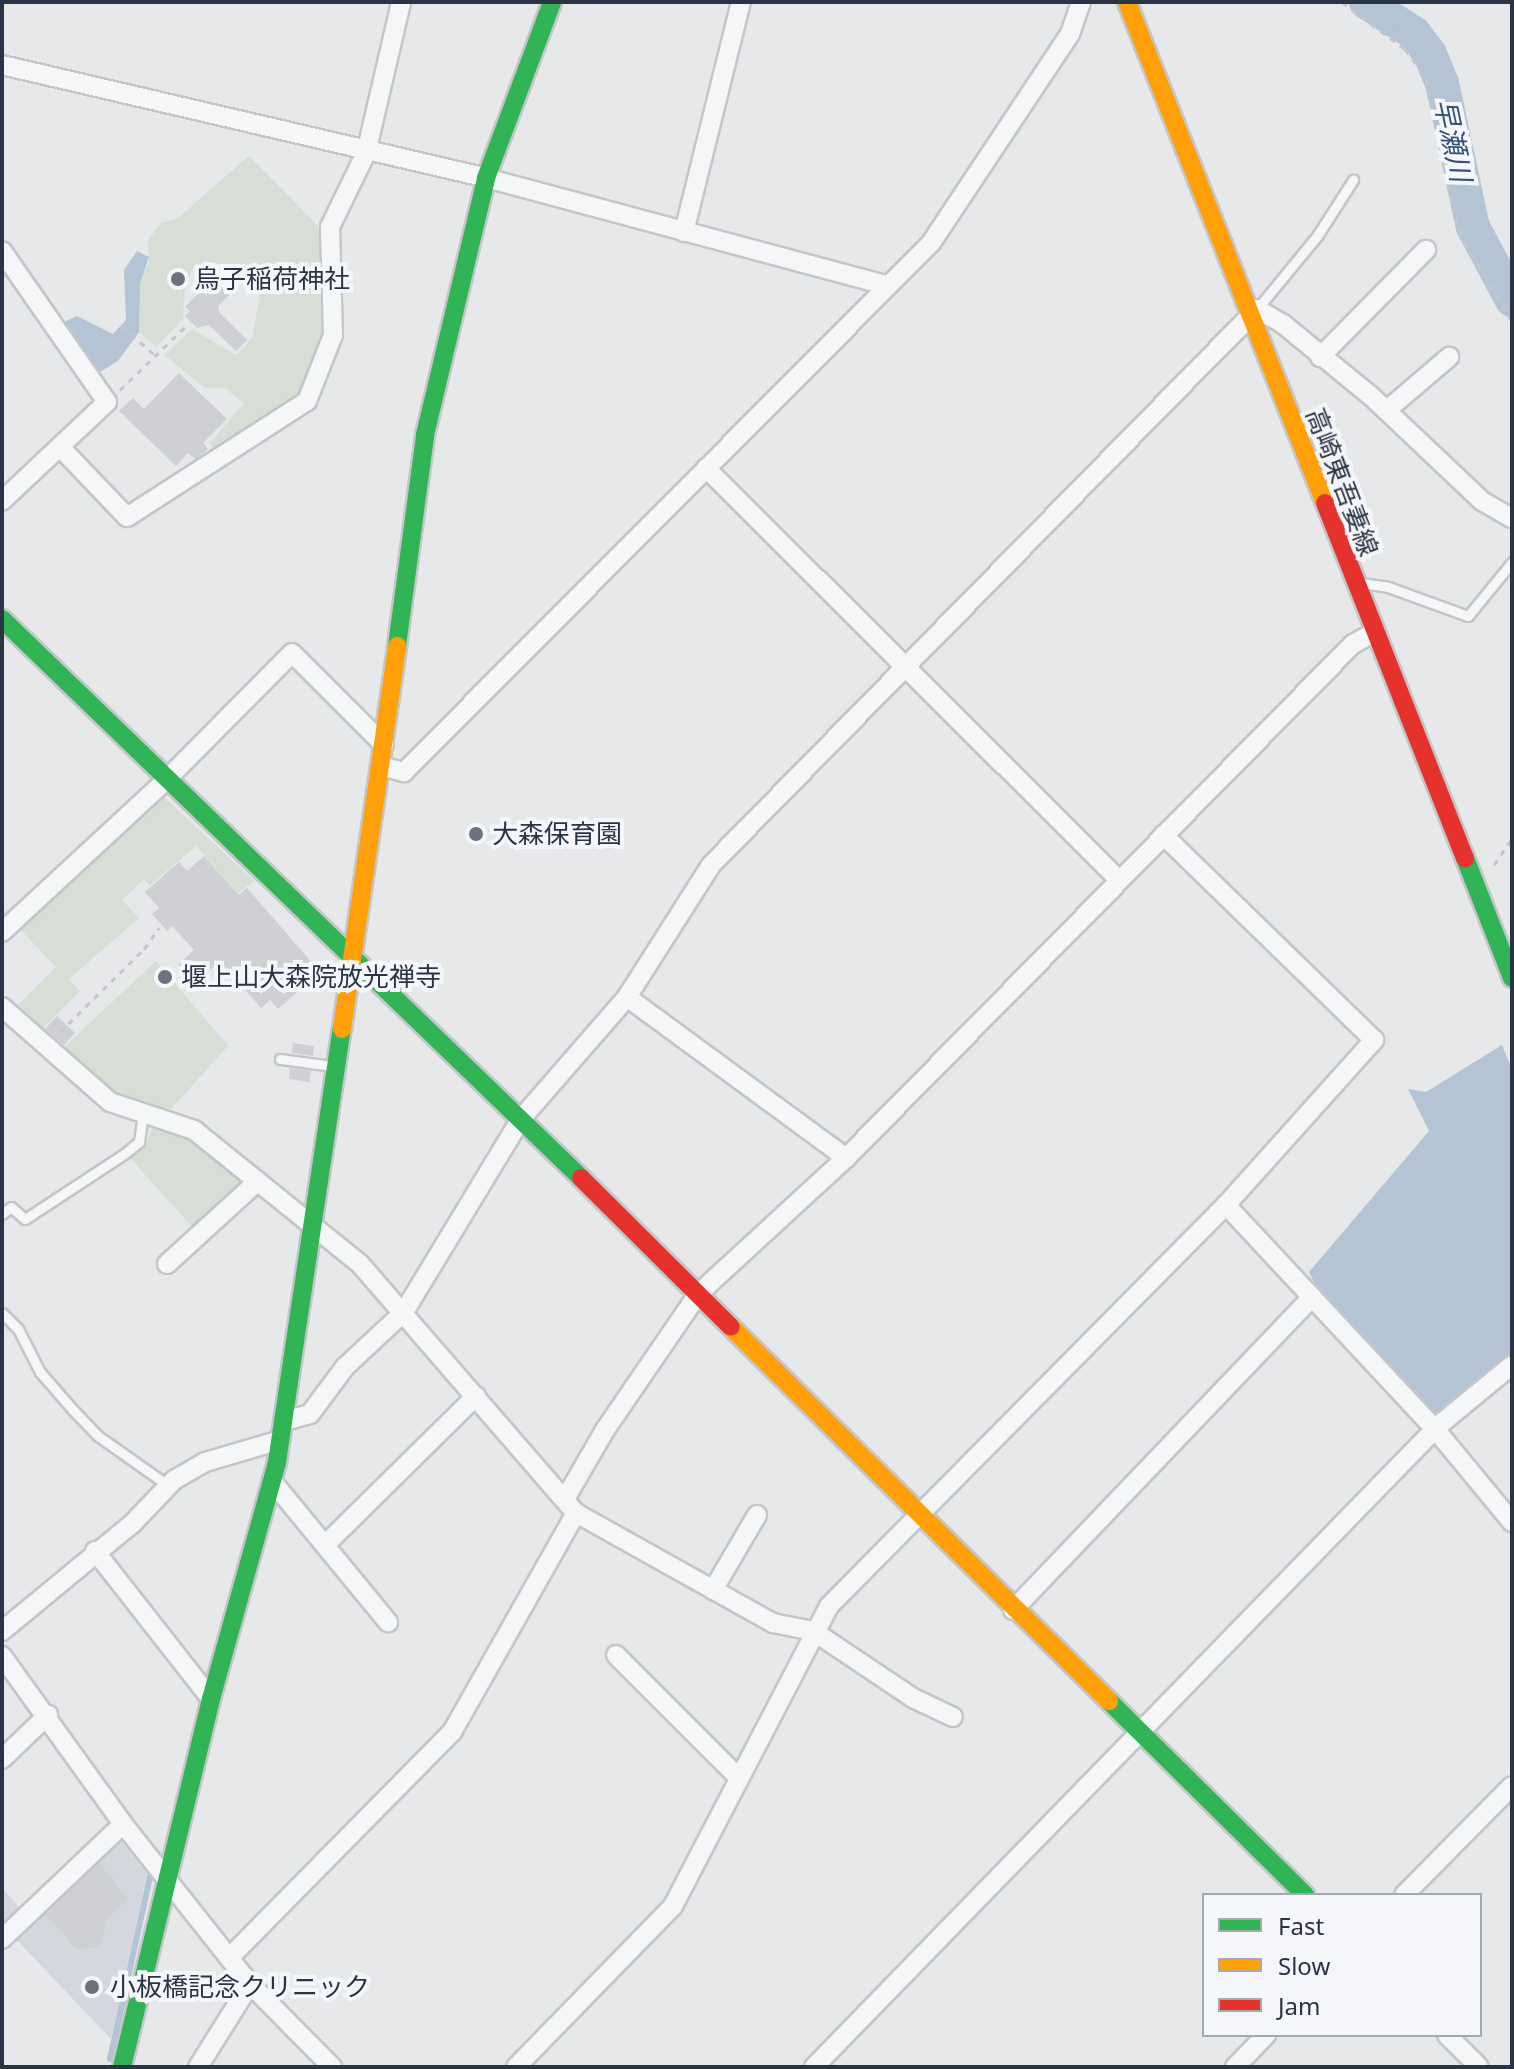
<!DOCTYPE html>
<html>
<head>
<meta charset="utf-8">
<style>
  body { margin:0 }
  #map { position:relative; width:1514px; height:2069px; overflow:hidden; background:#e6e8ea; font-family:"Noto Sans","Noto Sans JP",sans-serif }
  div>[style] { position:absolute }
  .built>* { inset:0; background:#d4d7dd }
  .green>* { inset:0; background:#d6ded6 }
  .water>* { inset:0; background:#b4c4d5 }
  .stream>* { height:6px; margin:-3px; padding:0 3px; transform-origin:3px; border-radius:3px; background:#b4c4d5 }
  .river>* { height:34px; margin:-17px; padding:0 17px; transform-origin:17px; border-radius:17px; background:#b4c4d5 }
  .building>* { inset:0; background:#ced0d3 }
  .path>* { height:3px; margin-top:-1.5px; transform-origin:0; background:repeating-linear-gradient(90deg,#c5c6ca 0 6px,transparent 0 12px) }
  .roads { filter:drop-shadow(2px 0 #c4c6c8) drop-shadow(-2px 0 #c4c6c8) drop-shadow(0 2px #c4c6c8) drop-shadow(0 -2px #c4c6c8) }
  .lane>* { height:9px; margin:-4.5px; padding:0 4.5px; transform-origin:4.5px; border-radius:4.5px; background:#f5f6f7 }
  .street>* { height:18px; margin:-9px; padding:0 9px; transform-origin:9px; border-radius:9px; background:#f5f6f7 }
  .fast>* { height:18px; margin:-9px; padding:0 9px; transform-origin:9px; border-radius:9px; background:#30b455 }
  .slow>* { height:18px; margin:-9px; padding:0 9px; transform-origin:9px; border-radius:9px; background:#ff9f0a }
  .jam>* { height:18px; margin:-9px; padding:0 9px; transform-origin:9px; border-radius:9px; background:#e5322d }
  .dots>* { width:22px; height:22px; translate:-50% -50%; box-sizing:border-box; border:4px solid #f4f6f9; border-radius:50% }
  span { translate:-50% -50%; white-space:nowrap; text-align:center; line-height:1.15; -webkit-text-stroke:8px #f4f6f9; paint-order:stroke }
  .poi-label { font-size:26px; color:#2b3445 }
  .left { translate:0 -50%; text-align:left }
  .street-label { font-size:26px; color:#2b3445 }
  .water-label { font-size:28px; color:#34527a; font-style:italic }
  .frame { position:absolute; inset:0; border:4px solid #2b3445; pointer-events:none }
  .legend { position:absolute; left:1202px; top:1893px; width:280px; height:144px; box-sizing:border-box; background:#f4f6f9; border:2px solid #a4a8b1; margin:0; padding:10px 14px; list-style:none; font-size:24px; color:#2b3445 }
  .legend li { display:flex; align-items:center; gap:16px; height:40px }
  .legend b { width:40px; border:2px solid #a4a8b1 }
</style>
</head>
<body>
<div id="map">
  <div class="built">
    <div style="clip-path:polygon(117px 1836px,147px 1874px,111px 2039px,13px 1936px)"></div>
    <div style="clip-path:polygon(2px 1888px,20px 1908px,2px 1925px)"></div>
  </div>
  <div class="green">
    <div style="clip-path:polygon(249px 156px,321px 229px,326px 334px,301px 397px,215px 453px,210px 443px,244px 403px,224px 388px,205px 388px,165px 355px,192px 329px,236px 355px,252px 338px,260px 295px,217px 263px,194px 266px,185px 286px,183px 319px,156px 347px,139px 332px,140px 284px,149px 262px,148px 240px,161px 223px,178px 218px)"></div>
    <div style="clip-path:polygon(163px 796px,254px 881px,238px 893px,196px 846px,150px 885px,144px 879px,122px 900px,139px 918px,69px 979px,80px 991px,41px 1030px,15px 1008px,56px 967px,18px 927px)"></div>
    <div style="clip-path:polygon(156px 961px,228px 1046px,170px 1110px,115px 1095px,61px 1050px)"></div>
    <div style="clip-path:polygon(154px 1123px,191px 1135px,247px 1183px,197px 1232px,129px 1157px,146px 1144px)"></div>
  </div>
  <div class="water">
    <div style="clip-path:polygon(137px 251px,149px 257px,140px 284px,139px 332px,118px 361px,100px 372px,62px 323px,77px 316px,113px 334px,126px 320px,124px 270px)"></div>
    <div style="clip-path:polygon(1502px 1045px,1512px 1069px,1512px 1358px,1438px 1419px,1430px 1417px,1322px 1299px,1309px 1272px,1429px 1131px,1408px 1089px,1426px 1092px)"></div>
  </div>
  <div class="stream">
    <div style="left:110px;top:2059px;width:190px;rotate:-77.6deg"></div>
    <div style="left:151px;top:1873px;width:8px;rotate:-130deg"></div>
  </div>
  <div class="river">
    <div style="left:1366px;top:2px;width:57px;rotate:32.9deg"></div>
    <div style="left:1414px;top:33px;width:26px;rotate:53deg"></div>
    <div style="left:1430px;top:54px;width:31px;rotate:68deg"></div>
    <div style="left:1442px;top:83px;width:147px;rotate:77.9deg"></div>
    <div style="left:1473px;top:227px;width:83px;rotate:61.9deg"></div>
  </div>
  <div class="building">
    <div style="clip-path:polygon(221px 279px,233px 291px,218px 306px,220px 313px,247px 340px,236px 351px,209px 325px,197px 328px,185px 316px,190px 311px,185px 307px,201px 290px,206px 295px)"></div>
    <div style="clip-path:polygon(179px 373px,227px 419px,203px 443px,208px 449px,204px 453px,195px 459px,188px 453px,176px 466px,119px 411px,133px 398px,144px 409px)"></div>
    <div style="clip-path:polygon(204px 856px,239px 895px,247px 888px,320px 972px,278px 1009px,270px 1000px,261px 1008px,220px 961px,194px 984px,178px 965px,194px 950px,172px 926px,167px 931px,152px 914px,159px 908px,145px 892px,179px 862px,187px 871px)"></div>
    <div style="clip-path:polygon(57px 1016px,75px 1033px,64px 1045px,45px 1029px)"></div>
    <div style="clip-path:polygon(293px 1043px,314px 1046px,313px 1056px,292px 1053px)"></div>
    <div style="clip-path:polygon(290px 1068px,311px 1071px,309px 1082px,289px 1079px)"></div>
    <div style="clip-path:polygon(99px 1863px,128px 1899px,106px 1921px,100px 1948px,77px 1949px,45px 1915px)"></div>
  </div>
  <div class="path">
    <div style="left:1342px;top:2px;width:79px;rotate:36.7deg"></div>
    <div style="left:1405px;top:49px;width:36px;rotate:54deg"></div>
    <div style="left:1426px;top:78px;width:143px;rotate:78.3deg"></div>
    <div style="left:1455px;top:218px;width:27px;rotate:68deg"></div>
    <div style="left:1465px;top:243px;width:91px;rotate:58.9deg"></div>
    <div style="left:122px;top:326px;width:45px;rotate:41.4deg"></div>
    <div style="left:120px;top:390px;width:96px;rotate:-44.2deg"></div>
    <div style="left:1494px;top:865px;width:32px;rotate:-56deg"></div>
    <div style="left:60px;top:1032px;width:118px;rotate:-44.7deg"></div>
    <div style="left:144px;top:949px;width:26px;rotate:-54deg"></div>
  </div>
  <div class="roads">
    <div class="lane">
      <div style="left:1257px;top:309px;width:94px;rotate:-50.6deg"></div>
      <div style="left:1317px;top:236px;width:67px;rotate:-57.3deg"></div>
      <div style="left:1361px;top:583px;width:27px;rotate:8deg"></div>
      <div style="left:1388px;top:587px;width:85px;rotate:19.9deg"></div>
      <div style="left:1468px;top:616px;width:70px;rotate:-50.8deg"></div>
      <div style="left:280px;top:1059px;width:52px;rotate:7.7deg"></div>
      <div style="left:2px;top:1214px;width:11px;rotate:-38deg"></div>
      <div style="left:11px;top:1207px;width:18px;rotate:41deg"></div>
      <div style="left:25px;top:1219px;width:118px;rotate:-33.3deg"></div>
      <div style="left:124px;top:1154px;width:19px;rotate:-39deg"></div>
      <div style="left:139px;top:1142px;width:28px;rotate:-82deg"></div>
      <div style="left:2px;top:1313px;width:23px;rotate:45deg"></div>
      <div style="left:18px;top:1329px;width:48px;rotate:62.9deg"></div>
      <div style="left:40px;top:1372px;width:49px;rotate:49.1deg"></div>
      <div style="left:72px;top:1409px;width:37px;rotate:46deg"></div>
      <div style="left:98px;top:1436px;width:87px;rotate:35.2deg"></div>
    </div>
    <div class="street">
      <div style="left:2px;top:65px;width:497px;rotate:13.1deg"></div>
      <div style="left:486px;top:178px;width:416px;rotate:15deg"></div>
      <div style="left:684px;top:232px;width:237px;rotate:-76.1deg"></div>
      <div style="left:2px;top:251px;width:184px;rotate:55.2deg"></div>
      <div style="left:107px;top:402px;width:144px;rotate:136.7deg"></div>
      <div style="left:1320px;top:357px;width:151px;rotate:-45.3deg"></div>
      <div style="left:1387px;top:410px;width:82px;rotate:-40.5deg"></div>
      <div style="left:61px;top:448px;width:95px;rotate:46.3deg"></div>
      <div style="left:127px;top:517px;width:214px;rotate:-32.8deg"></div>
      <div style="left:307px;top:401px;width:71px;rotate:-68.5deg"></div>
      <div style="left:333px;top:335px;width:108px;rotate:-91.6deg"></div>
      <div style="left:330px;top:227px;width:82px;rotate:-64.1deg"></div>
      <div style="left:366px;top:153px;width:155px;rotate:-76.9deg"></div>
      <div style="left:706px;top:468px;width:583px;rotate:44.93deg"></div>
      <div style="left:381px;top:766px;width:24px;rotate:15deg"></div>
      <div style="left:404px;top:772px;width:747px;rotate:-45.11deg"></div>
      <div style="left:931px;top:243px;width:251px;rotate:-56.4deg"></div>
      <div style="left:1070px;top:34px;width:34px;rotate:-71deg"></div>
      <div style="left:2px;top:932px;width:225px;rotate:-42.8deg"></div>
      <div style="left:167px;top:779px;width:177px;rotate:-45.2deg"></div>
      <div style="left:292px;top:653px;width:130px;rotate:45deg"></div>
      <div style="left:627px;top:997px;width:272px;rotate:36.3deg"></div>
      <div style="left:2px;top:1007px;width:144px;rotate:41.3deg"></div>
      <div style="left:110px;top:1102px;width:89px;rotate:18.4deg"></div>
      <div style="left:194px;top:1130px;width:213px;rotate:38.9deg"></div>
      <div style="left:360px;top:1264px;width:330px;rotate:49.1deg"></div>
      <div style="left:576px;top:1513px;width:226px;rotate:29.2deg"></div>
      <div style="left:773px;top:1623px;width:41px;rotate:11.3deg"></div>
      <div style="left:813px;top:1631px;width:120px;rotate:33.8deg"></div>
      <div style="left:913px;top:1698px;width:44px;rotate:25.4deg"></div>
      <div style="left:1226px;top:1205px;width:306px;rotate:47deg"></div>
      <div style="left:1435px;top:1429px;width:121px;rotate:50.4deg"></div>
      <div style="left:167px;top:1264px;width:123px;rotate:-42.4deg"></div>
      <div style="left:284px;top:1421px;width:27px;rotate:-15deg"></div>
      <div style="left:310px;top:1414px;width:59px;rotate:-53.3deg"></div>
      <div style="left:345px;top:1367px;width:81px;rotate:-43deg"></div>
      <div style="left:404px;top:1312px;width:226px;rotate:-58.8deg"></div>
      <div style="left:521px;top:1119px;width:162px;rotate:-49deg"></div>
      <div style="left:627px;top:997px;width:156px;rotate:-57.5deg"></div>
      <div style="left:711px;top:865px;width:779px;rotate:-45.52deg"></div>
      <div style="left:1257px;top:309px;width:30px;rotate:30deg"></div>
      <div style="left:1283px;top:324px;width:114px;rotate:39.3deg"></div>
      <div style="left:1371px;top:396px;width:153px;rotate:43.4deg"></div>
      <div style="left:1482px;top:501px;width:34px;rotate:30deg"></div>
      <div style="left:272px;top:1481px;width:183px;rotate:50.6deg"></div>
      <div style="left:565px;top:1499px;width:80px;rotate:-59.9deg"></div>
      <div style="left:605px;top:1430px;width:165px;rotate:-55.6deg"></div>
      <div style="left:698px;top:1294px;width:201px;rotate:-42.6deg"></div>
      <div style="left:846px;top:1158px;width:722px;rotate:-45.39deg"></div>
      <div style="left:1353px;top:644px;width:25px;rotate:-29deg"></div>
      <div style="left:325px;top:1545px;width:212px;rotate:-44.6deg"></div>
      <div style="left:95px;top:1551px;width:188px;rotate:51.9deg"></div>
      <div style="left:713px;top:1590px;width:87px;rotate:-59.6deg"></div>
      <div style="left:1013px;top:1610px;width:433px;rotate:-46.3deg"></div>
      <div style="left:2px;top:1631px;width:168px;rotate:-39.5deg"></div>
      <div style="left:132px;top:1524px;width:61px;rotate:-46.3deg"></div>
      <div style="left:174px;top:1480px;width:36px;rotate:-30deg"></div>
      <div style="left:205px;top:1462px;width:78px;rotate:-16.3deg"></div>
      <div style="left:616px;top:1655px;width:174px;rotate:45deg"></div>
      <div style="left:2px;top:1656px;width:207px;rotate:54.2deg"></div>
      <div style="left:123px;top:1824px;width:204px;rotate:51.6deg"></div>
      <div style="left:250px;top:1984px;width:117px;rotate:45.3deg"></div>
      <div style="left:2px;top:1759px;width:64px;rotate:-43.7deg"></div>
      <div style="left:1404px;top:1895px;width:153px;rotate:-45.3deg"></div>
      <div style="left:2px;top:1939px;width:167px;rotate:-43.5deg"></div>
      <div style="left:230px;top:1957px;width:316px;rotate:-45.4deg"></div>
      <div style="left:452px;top:1732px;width:252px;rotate:-60.5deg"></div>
      <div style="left:1447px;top:2035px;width:45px;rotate:45deg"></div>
      <div style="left:198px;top:2067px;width:98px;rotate:-57.9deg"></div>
      <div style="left:516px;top:2067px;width:225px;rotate:-45.7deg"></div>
      <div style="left:673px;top:1906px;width:338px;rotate:-62.5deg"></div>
      <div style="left:829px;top:1606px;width:564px;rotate:-45.29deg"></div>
      <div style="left:1226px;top:1205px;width:222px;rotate:-48.1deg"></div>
      <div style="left:1374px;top:1040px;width:294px;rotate:-135.8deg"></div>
      <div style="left:814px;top:2067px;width:896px;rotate:-45.77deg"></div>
      <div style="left:1439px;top:1425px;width:94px;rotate:-39.4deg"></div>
      <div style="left:1235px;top:2067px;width:45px;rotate:-45.9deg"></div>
    </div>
    <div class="fast">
      <div style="left:2px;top:619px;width:805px;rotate:43.99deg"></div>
      <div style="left:397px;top:646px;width:213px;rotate:-82.4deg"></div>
      <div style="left:425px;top:435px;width:264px;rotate:-76.6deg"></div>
      <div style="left:486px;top:178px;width:188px;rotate:-69.4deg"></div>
      <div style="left:1465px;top:858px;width:129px;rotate:68.6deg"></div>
      <div style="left:1109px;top:1701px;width:276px;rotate:44.7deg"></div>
      <div style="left:122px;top:2067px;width:379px;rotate:-76.4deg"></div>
      <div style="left:211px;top:1699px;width:246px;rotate:-74.4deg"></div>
      <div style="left:277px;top:1462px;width:438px;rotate:-81.5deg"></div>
    </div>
    <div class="slow">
      <div style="left:1127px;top:2px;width:539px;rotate:68.44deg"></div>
      <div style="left:342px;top:1029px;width:387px;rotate:-81.8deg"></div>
      <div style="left:731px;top:1327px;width:532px;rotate:44.7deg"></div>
    </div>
    <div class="jam">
      <div style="left:1325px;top:503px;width:382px;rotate:68.5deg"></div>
      <div style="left:581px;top:1178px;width:211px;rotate:44.8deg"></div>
    </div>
  </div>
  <div class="dots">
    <div style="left:178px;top:279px;background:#6c737f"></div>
    <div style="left:476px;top:834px;background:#6c737f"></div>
    <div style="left:165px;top:977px;background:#6c737f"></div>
    <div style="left:92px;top:1987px;background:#6c737f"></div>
  </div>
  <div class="poi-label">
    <span class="left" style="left:194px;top:279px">烏子稲荷神社</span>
    <span class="left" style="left:492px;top:834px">大森保育園</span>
    <span class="left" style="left:181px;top:977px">堰上山大森院放光禅寺</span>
    <span class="left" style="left:110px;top:1987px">小板橋記念クリニック</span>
  </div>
  <div class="street-label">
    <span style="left:1342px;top:482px;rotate:69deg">高崎東吾妻線</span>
  </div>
  <div class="water-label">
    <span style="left:1454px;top:140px;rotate:78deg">早瀬川</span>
  </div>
  <div class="frame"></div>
  <ul class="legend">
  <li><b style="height:10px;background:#30b455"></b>Fast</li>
  <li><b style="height:10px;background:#ff9f0a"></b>Slow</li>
  <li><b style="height:10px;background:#e5322d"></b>Jam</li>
  </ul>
</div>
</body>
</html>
